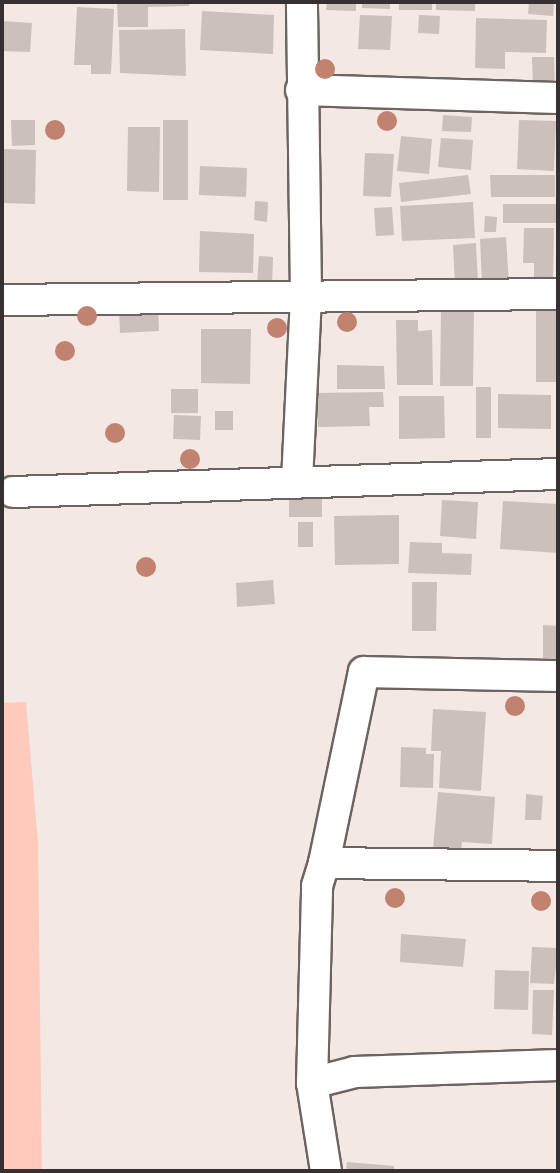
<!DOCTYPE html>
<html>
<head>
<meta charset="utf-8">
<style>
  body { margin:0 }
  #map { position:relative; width:560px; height:1173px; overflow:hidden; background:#f4e8e4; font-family:"Sofia Sans Condensed",sans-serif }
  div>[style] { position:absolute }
  .green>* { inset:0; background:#fdcabc }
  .building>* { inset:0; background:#cbc0bc }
  .roads { filter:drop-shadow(2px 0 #6d6360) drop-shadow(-2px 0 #6d6360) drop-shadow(0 2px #6d6360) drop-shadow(0 -2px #6d6360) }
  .minor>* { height:30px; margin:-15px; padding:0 15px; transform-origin:15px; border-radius:15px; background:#fff }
  .trees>* { width:20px; height:20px; margin:-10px; border-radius:50%; background:#c1836f }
  span { translate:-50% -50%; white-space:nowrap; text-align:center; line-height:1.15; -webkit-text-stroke:7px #fdf6f4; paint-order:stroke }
  .frame { position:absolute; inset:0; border:4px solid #363130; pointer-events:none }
</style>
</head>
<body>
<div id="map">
  <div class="green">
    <div style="clip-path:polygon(26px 702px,38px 843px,42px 1171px,2px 1171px,2px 703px)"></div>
  </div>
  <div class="building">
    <div style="clip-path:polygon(117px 2px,189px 2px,189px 6px,148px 7px,148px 27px,118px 27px)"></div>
    <div style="clip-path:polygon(327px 2px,356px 2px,356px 11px,326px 10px)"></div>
    <div style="clip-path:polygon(362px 2px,390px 2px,390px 9px,362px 8px)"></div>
    <div style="clip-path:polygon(399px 2px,432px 2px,432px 10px,399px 10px)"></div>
    <div style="clip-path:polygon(436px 2px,475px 2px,475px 11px,436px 10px)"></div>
    <div style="clip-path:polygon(529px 2px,554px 2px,553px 16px,528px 14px)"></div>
    <div style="clip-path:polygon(77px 7px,114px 9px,111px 74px,91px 74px,91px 65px,74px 65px)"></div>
    <div style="clip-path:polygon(202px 11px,274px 15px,273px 54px,200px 50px)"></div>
    <div style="clip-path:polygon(360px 15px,392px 16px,390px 50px,358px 49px)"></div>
    <div style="clip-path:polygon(419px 15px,440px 16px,439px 34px,418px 33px)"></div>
    <div style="clip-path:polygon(476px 18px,547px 20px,546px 53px,505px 52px,505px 69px,475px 68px)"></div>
    <div style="clip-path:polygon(2px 21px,32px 23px,30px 52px,2px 51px)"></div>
    <div style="clip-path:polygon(185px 29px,186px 76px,120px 73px,119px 30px)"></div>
    <div style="clip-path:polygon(532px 57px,554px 57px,555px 88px,533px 89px)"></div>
    <div style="clip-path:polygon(443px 115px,472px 117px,471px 132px,442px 131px)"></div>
    <div style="clip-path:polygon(11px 120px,35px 120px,35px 145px,12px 146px)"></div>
    <div style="clip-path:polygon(163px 120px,188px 120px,188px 200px,163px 200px)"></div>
    <div style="clip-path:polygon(519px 120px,556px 121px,554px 171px,517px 169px)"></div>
    <div style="clip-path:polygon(128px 127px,160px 127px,159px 192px,127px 191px)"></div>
    <div style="clip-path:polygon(401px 136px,432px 139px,429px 174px,397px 171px)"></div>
    <div style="clip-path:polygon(441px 138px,473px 140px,471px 170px,438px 167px)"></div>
    <div style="clip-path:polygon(2px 149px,36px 150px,35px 204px,2px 203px)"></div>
    <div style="clip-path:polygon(365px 153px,394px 154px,391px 197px,363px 196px)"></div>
    <div style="clip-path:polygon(200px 166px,247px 168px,246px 197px,199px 195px)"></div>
    <div style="clip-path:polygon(468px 175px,471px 194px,401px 202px,399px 183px)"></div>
    <div style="clip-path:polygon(490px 175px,555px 175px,555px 197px,491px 197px)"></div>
    <div style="clip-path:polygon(255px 201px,268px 202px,267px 222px,254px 220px)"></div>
    <div style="clip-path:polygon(473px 202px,475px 238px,402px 241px,400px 206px)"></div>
    <div style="clip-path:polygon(503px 204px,557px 204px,556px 223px,503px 223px)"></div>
    <div style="clip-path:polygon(392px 207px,394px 235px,376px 236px,374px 208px)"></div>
    <div style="clip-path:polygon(485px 216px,497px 217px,496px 232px,484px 232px)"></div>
    <div style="clip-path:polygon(524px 228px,554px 228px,553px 278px,534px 278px,534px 263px,523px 263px)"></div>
    <div style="clip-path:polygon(200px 231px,254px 234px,253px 273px,199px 272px)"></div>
    <div style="clip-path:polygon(506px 237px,509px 284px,482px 285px,480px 239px)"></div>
    <div style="clip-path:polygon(476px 243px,478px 283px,455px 284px,453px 245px)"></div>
    <div style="clip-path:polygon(259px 256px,273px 257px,272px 286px,257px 286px)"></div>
    <div style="clip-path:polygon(158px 306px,159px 331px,120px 333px,119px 308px)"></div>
    <div style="clip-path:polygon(441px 310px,474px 310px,473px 386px,440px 386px)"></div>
    <div style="clip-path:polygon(536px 311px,558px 311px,558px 382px,536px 382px)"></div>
    <div style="clip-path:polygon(396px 320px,418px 320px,418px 331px,432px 330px,433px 385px,397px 385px)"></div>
    <div style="clip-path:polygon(201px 329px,251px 329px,250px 384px,201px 383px)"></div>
    <div style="clip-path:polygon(337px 365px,384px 366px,385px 389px,337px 389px)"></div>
    <div style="clip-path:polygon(476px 387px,491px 387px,491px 438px,476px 438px)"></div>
    <div style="clip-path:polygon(171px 389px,198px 389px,198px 413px,171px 413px)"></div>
    <div style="clip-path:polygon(383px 392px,384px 407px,369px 407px,370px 426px,318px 427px,317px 393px)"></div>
    <div style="clip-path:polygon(498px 394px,551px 395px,551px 429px,498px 428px)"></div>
    <div style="clip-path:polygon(399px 396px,444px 396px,445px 438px,399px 439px)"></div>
    <div style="clip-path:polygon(215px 411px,233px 411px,233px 430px,215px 430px)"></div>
    <div style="clip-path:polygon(174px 415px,201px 416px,200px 440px,173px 439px)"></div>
    <div style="clip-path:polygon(289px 493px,322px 493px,322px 517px,289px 517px)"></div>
    <div style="clip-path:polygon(442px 500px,478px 502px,476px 539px,440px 536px)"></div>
    <div style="clip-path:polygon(503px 501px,558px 504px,558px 553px,500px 549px)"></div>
    <div style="clip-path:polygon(399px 515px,399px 564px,335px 565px,334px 516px)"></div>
    <div style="clip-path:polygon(298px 522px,313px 522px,313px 547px,298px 547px)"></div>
    <div style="clip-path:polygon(410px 542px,442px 543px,442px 553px,472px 554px,471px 575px,408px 573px)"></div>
    <div style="clip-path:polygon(273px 580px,275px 604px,237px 607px,236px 583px)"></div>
    <div style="clip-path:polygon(412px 582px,437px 582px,436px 631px,412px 631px)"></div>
    <div style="clip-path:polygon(543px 625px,558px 626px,558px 665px,543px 665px)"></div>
    <div style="clip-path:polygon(433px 709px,486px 712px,481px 791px,439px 788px,441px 751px,431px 751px)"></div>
    <div style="clip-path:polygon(401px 747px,426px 748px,426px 754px,434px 754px,433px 788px,400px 787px)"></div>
    <div style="clip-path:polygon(438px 792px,495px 797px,492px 844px,462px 842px,461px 852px,433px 849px)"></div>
    <div style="clip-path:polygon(526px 794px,543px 796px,541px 820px,525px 820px)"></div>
    <div style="clip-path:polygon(401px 934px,466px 939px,463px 967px,400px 962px)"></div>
    <div style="clip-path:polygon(532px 947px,558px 948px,554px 984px,530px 983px)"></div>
    <div style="clip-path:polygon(495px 970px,529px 971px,528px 1010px,494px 1009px)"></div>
    <div style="clip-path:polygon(533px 990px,554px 990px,552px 1035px,532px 1034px)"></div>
    <div style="clip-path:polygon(347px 1162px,394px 1166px,394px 1171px,346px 1171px)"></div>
  </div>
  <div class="roads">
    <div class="minor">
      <div style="left:301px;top:90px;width:257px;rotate:1.8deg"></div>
      <div style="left:2px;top:300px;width:556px;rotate:-0.62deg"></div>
      <div style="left:297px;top:481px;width:187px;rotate:-87.2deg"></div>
      <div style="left:306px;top:294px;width:292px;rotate:-90.8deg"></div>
      <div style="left:13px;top:492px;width:545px;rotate:-1.89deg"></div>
      <div style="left:324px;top:863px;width:195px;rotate:-78.2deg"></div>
      <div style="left:364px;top:672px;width:194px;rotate:1.2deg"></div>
      <div style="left:312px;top:1083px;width:197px;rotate:-88.5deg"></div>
      <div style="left:317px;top:886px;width:24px;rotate:-73deg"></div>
      <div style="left:324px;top:863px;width:234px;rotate:0.7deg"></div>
      <div style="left:326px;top:1171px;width:89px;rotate:-99deg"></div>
      <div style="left:312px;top:1083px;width:44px;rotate:-14.3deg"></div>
      <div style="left:355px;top:1072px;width:203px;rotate:-2deg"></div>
    </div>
  </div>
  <div class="trees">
    <div style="left:325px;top:69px"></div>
    <div style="left:387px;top:121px"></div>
    <div style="left:55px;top:130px"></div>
    <div style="left:87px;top:316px"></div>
    <div style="left:347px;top:322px"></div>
    <div style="left:277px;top:328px"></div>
    <div style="left:65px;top:351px"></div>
    <div style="left:115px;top:433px"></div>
    <div style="left:190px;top:459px"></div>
    <div style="left:146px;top:567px"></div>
    <div style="left:515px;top:706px"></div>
    <div style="left:395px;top:898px"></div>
    <div style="left:541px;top:901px"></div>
  </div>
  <div class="frame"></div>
</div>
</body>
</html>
